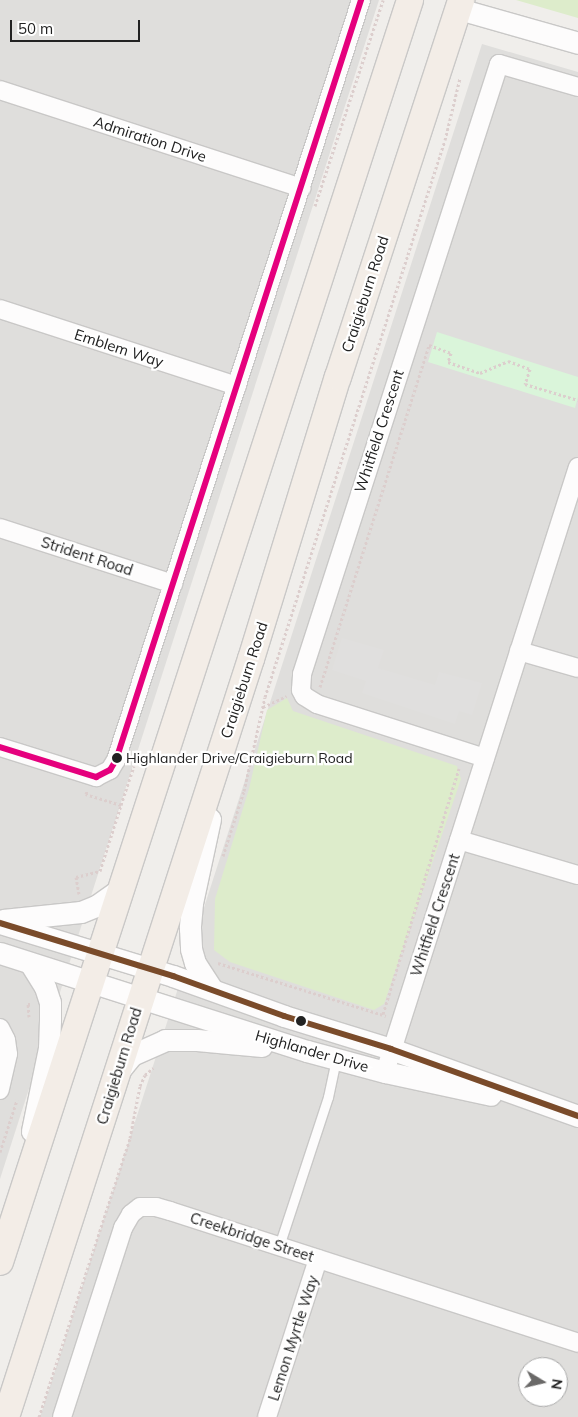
<!DOCTYPE html>
<html>
<head>
<meta charset="utf-8">
<style>
  body { margin:0 }
  #map { position:relative; width:578px; height:1417px; overflow:hidden; background:#f0eeeb; font-family:Mulish,sans-serif }
  div>[style] { position:absolute }
  .residential>* { inset:0; background:#dfdedc }
  .grass>* { inset:0; background:#ddeccb }
  .park>* { inset:0; background:#daf5da }
  .parking>* { inset:0; background:#e0dfde }
  .path>* { height:3px; margin-top:-1.5px; transform-origin:0; background:repeating-linear-gradient(90deg,#dccecd 0 2.5px,transparent 0 5px) }
  .roads { filter:drop-shadow(1px 0 #c9c8c7) drop-shadow(-1px 0 #c9c8c7) drop-shadow(0 1px #c9c8c7) drop-shadow(0 -1px #c9c8c7) }
  .service>* { height:9px; margin:-4.5px; padding:0 4.5px; transform-origin:4.5px; border-radius:4.5px; background:#fdfcfc }
  .minor>* { height:18px; margin:-9px; padding:0 9px; transform-origin:9px; border-radius:9px; background:#fdfcfc }
  .tertiary>* { height:21px; margin:-10.5px; padding:0 10.5px; transform-origin:10.5px; border-radius:10.5px; background:#fdfcfc }
  .primary>* { height:26px; margin:-13px; padding:0 13px; transform-origin:13px; border-radius:13px; background:#f3ede7 }
  .bus-1>* { height:6px; margin:-3px; padding:0 3px; transform-origin:3px; border-radius:3px; background:#e5007d }
  .bus-2>* { height:6px; margin:-3px; padding:0 3px; transform-origin:3px; border-radius:3px; background:#7a4b2a }
  .dots>* { width:14px; height:14px; translate:-50% -50%; box-sizing:border-box; border:2px solid #fff; border-radius:50% }
  span { translate:-50% -50%; white-space:nowrap; text-align:center; line-height:1.15; -webkit-text-stroke:4.5px #fff; paint-order:stroke }
  .bus-label { font-size:14px; color:#222 }
  .left { translate:0 -50%; text-align:left }
  .street-label { font-size:15px; color:#222 }
  .north { position:absolute; left:518px; top:1357px; width:50px; height:50px; box-sizing:border-box; background:#fff; border:1px solid #a7a7a7; border-radius:50%; rotate:99deg; font-size:14px; font-weight:700; line-height:20px; text-align:center; color:#222 }
  .north::after { content:''; display:block; margin:auto; width:18px; height:22px; background:#6a6968; clip-path:polygon(50% 0,100% 100%,50% 72%,0 100%) }
  .scale { position:absolute; left:10px; top:20px; width:130px; height:22px; box-sizing:border-box; border:2px solid #222; border-top:0; padding-left:6px; font-size:15px; line-height:18px; white-space:nowrap; color:#222; -webkit-text-stroke:4px #fff; paint-order:stroke }
</style>
</head>
<body>
<div id="map">
  <div class="residential">
    <div style="clip-path:polygon(0 0,379px 0,0 1179px)"></div>
    <div style="clip-path:polygon(evenodd,482px 44px,578px 72px,578px 1417px,40px 1417px,482px 44px,528px 1367px,558px 1367px,558px 1397px,528px 1397px,528px 1367px)"></div>
  </div>
  <div class="grass">
    <div style="clip-path:polygon(516px 0,578px 0,578px 18px)"></div>
    <div style="clip-path:polygon(287px 698px,293px 711px,457px 766px,461px 779px,384px 1004px,374px 1010px,230px 962px,214px 950px,215px 899px,249px 789px,267px 710px)"></div>
  </div>
  <div class="park">
    <div style="clip-path:polygon(437px 332px,578px 377px,578px 397px,575px 408px,428px 362px)"></div>
  </div>
  <div class="parking">
    <div style="clip-path:polygon(342px 638px,384px 650px,378px 668px,435px 685px,439px 672px,482px 683px,472px 715px,459px 711px,455px 724px,362px 693px,366px 681px,332px 670px)"></div>
  </div>
  <div class="path">
    <div style="left:315px;top:206px;width:217px;rotate:-71.7deg"></div>
    <div style="left:320px;top:687px;width:359px;rotate:-72.3deg"></div>
    <div style="left:429px;top:345px;width:23px;rotate:20deg"></div>
    <div style="left:451px;top:353px;width:9px;rotate:108deg"></div>
    <div style="left:448px;top:362px;width:34px;rotate:19deg"></div>
    <div style="left:480px;top:373px;width:30px;rotate:-23deg"></div>
    <div style="left:508px;top:361px;width:23px;rotate:20deg"></div>
    <div style="left:530px;top:369px;width:16px;rotate:108deg"></div>
    <div style="left:525px;top:384px;width:55px;rotate:16.8deg"></div>
    <div style="left:263px;top:707px;width:26px;rotate:-25deg"></div>
    <div style="left:121px;top:805px;width:41px;rotate:-71.6deg"></div>
    <div style="left:223px;top:856px;width:68px;rotate:-72.1deg"></div>
    <div style="left:244px;top:791px;width:96px;rotate:-77.4deg"></div>
    <div style="left:265px;top:697px;width:585px;rotate:-72.09deg"></div>
    <div style="left:445px;top:140px;width:64px;rotate:-76.4deg"></div>
    <div style="left:79px;top:894px;width:17px;rotate:-100deg"></div>
    <div style="left:76px;top:877px;width:25px;rotate:-14deg"></div>
    <div style="left:100px;top:871px;width:69px;rotate:-72.3deg"></div>
    <div style="left:121px;top:805px;width:37px;rotate:-163deg"></div>
    <div style="left:86px;top:794px;width:3px;rotate:-72deg"></div>
    <div style="left:218px;top:963px;width:176px;rotate:17.5deg"></div>
    <div style="left:383px;top:1014px;width:257px;rotate:-72.8deg"></div>
    <div style="left:29px;top:1017px;width:13px;rotate:-94deg"></div>
    <div style="left:28px;top:1004px;width:4px"></div>
    <div style="left:0;top:1152px;width:55px;rotate:-71.9deg"></div>
    <div style="left:39px;top:1417px;width:293px;rotate:-71.9deg"></div>
    <div style="left:130px;top:1138px;width:53px;rotate:-79.1deg"></div>
    <div style="left:140px;top:1086px;width:12px;rotate:-66deg"></div>
    <div style="left:145px;top:1075px;width:11px;rotate:-41deg"></div>
  </div>
  <div class="roads">
    <div class="service">
      <div style="left:279px;top:1246px;width:157px;rotate:-71.8deg"></div>
      <div style="left:328px;top:1097px;width:39px;rotate:-78deg"></div>
    </div>
    <div class="minor">
      <div style="left:0;top:90px;width:317px;rotate:18deg"></div>
      <div style="left:0;top:309px;width:249px;rotate:18deg"></div>
      <div style="left:0;top:528px;width:182px;rotate:17.9deg"></div>
      <div style="left:519px;top:651px;width:61px;rotate:16.1deg"></div>
      <div style="left:0;top:747px;width:101px;rotate:17.4deg"></div>
      <div style="left:96px;top:777px;width:16px;rotate:-27deg"></div>
      <div style="left:110px;top:770px;width:12px;rotate:-59deg"></div>
      <div style="left:116px;top:760px;width:799px;rotate:-72.13deg"></div>
      <div style="left:485px;top:758px;width:176px;rotate:-162.2deg"></div>
      <div style="left:317px;top:704px;width:15px;rotate:-148deg"></div>
      <div style="left:304px;top:696px;width:7px;rotate:-117deg"></div>
      <div style="left:301px;top:690px;width:16px;rotate:-86deg"></div>
      <div style="left:302px;top:674px;width:641px;rotate:-72.1deg"></div>
      <div style="left:499px;top:64px;width:82px;rotate:16.2deg"></div>
      <div style="left:459px;top:840px;width:124px;rotate:16.4deg"></div>
      <div style="left:0;top:1028px;width:13px;rotate:63deg"></div>
      <div style="left:6px;top:1040px;width:14px;rotate:82deg"></div>
      <div style="left:8px;top:1054px;width:37px;rotate:103deg"></div>
      <div style="left:385px;top:1072px;width:635px;rotate:-72.31deg"></div>
      <div style="left:62px;top:1417px;width:199px;rotate:-72.1deg"></div>
      <div style="left:123px;top:1228px;width:16px;rotate:-60deg"></div>
      <div style="left:131px;top:1214px;width:11px;rotate:-38deg"></div>
      <div style="left:140px;top:1207px;width:16px"></div>
      <div style="left:156px;top:1207px;width:15px;rotate:16deg"></div>
      <div style="left:170px;top:1211px;width:429px;rotate:17.9deg"></div>
      <div style="left:267px;top:1417px;width:166px;rotate:-72.1deg"></div>
    </div>
    <div class="tertiary">
      <div style="left:459px;top:9px;width:124px;rotate:15.9deg"></div>
      <div style="left:210px;top:819px;width:86px;rotate:102.1deg"></div>
      <div style="left:192px;top:903px;width:25px;rotate:95deg"></div>
      <div style="left:190px;top:928px;width:21px;rotate:87deg"></div>
      <div style="left:191px;top:949px;width:15px;rotate:74deg"></div>
      <div style="left:195px;top:963px;width:31px;rotate:57deg"></div>
      <div style="left:3px;top:920px;width:78px;rotate:-5.9deg"></div>
      <div style="left:81px;top:912px;width:16px;rotate:-22deg"></div>
      <div style="left:96px;top:906px;width:32px;rotate:-35deg"></div>
      <div style="left:0;top:923px;width:181px;rotate:17deg"></div>
      <div style="left:173px;top:976px;width:118px;rotate:19.8deg"></div>
      <div style="left:284px;top:1016px;width:112px;rotate:17.1deg"></div>
      <div style="left:391px;top:1049px;width:199px;rotate:19.7deg"></div>
      <div style="left:0;top:953px;width:322px;rotate:17.7deg"></div>
      <div style="left:307px;top:1051px;width:81px;rotate:15.1deg"></div>
      <div style="left:385px;top:1072px;width:108px;rotate:12.2deg"></div>
      <div style="left:30px;top:963px;width:28px;rotate:58deg"></div>
      <div style="left:45px;top:987px;width:16px;rotate:72deg"></div>
      <div style="left:50px;top:1002px;width:18px;rotate:90deg"></div>
      <div style="left:50px;top:1020px;width:28px;rotate:92deg"></div>
      <div style="left:49px;top:1048px;width:85px;rotate:101.6deg"></div>
      <div style="left:119px;top:1071px;width:21px;rotate:-51deg"></div>
      <div style="left:132px;top:1055px;width:36px;rotate:-24deg"></div>
      <div style="left:165px;top:1040px;width:32px"></div>
      <div style="left:197px;top:1040px;width:65px;rotate:5.3deg"></div>
    </div>
    <div class="primary">
      <div style="left:0;top:1262px;width:1327px;rotate:-72deg"></div>
      <div style="left:6px;top:1417px;width:797px;rotate:-72.09deg"></div>
      <div style="left:251px;top:659px;width:295px;rotate:-72.9deg"></div>
      <div style="left:338px;top:377px;width:397px;rotate:-71.9deg"></div>
    </div>
  </div>
  <div class="bus-1">
    <div style="left:0;top:747px;width:101px;rotate:17.4deg"></div>
    <div style="left:96px;top:777px;width:16px;rotate:-27deg"></div>
    <div style="left:110px;top:770px;width:12px;rotate:-59deg"></div>
    <div style="left:116px;top:760px;width:799px;rotate:-72.13deg"></div>
  </div>
  <div class="bus-2">
    <div style="left:0;top:923px;width:181px;rotate:17deg"></div>
    <div style="left:173px;top:976px;width:118px;rotate:19.8deg"></div>
    <div style="left:284px;top:1016px;width:112px;rotate:17.1deg"></div>
    <div style="left:391px;top:1049px;width:199px;rotate:19.7deg"></div>
  </div>
  <div class="dots">
    <div style="left:117px;top:758px;background:#222"></div>
    <div style="left:301px;top:1021px;background:#222"></div>
  </div>
  <div class="bus-label">
    <span class="left" style="left:126px;top:758px">Highlander Drive/Craigieburn Road</span>
  </div>
  <div class="street-label">
    <span style="left:150px;top:139px;rotate:18deg">Admiration Drive</span>
    <span style="left:365px;top:294px;rotate:-72deg">Craigieburn Road</span>
    <span style="left:119px;top:348px;rotate:18deg">Emblem Way</span>
    <span style="left:379px;top:431px;rotate:-72deg">Whitfield Crescent</span>
    <span style="left:87px;top:556px;rotate:18deg">Strident Road</span>
    <span style="left:244px;top:680px;rotate:-72deg">Craigieburn Road</span>
    <span style="left:435px;top:915px;rotate:-72deg">Whitfield Crescent</span>
    <span style="left:312px;top:1051px;rotate:16deg">Highlander Drive</span>
    <span style="left:119px;top:1066px;rotate:-73deg">Craigieburn Road</span>
    <span style="left:252px;top:1237px;rotate:18deg">Creekbridge Street</span>
    <span style="left:293px;top:1338px;rotate:-72deg">Lemon Myrtle Way</span>
  </div>
  <div class="north">N</div>
  <div class="scale">50 m</div>
</div>
</body>
</html>
